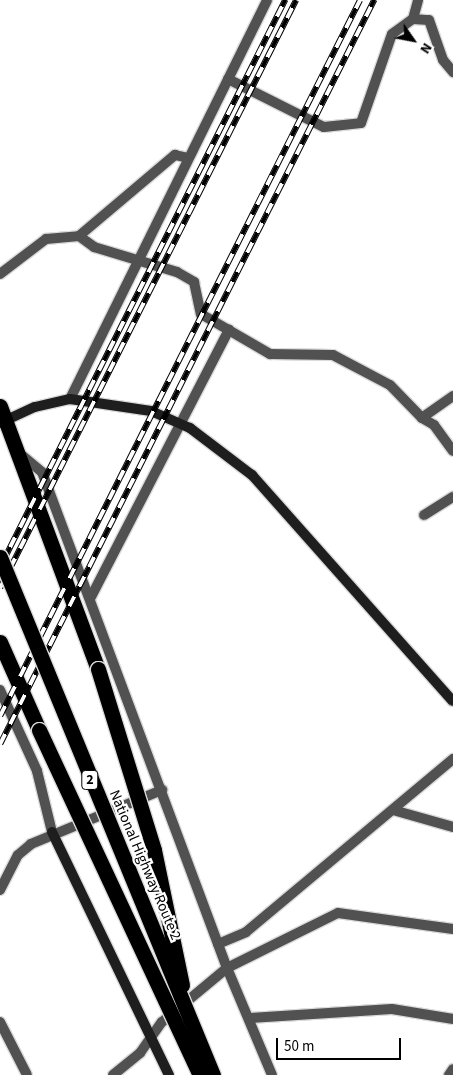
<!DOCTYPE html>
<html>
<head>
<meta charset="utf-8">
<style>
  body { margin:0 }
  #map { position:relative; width:453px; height:1075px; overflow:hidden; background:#fff; font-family:"Source Sans 3",sans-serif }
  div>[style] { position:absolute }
  .roads { filter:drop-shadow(1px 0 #dbdbdb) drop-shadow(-1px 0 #dbdbdb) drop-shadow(0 1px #dbdbdb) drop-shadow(0 -1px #dbdbdb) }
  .street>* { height:10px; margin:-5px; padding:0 5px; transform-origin:5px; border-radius:5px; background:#515151 }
  .secondary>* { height:10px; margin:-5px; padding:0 5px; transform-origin:5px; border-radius:5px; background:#1e1e1e }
  .highway>* { height:15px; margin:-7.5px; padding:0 7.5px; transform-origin:7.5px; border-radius:7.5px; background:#000 }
  .rail>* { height:5.5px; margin-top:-2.75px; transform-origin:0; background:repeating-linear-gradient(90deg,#fff 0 11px,#000 0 22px); box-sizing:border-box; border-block:1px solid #000 }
  .bridges { filter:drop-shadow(1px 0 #dbdbdb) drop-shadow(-1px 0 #dbdbdb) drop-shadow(0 1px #dbdbdb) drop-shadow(0 -1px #dbdbdb) }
  .highway-bridge>* { height:15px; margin:-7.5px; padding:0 7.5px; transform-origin:7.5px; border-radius:7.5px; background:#000 }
  span { translate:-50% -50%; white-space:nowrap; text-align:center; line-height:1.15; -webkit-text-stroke:4.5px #fff; paint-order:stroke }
  .shield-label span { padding:1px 4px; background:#fff; border:1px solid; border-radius:4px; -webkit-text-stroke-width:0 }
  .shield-label { font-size:14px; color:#000; font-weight:700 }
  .street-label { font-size:15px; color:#000 }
  .north { position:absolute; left:388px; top:15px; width:50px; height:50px; -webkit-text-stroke:4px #fff; paint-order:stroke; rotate:123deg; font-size:14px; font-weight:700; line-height:20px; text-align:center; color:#000 }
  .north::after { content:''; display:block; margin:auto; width:18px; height:22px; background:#000; clip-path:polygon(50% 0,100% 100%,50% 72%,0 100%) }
  .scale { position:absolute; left:276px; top:1038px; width:125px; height:22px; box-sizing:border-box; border:2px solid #000; border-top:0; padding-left:6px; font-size:15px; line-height:18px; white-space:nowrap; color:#000; -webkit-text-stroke:4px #fff; paint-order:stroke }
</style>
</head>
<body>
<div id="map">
  <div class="roads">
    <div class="street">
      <div style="left:413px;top:19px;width:16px;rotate:4deg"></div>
      <div style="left:429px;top:20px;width:42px;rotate:70.7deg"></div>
      <div style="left:443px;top:60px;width:16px;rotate:50deg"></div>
      <div style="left:228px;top:79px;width:107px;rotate:26.6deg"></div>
      <div style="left:324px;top:127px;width:37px;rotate:-6deg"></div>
      <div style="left:361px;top:123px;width:94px;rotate:-70.8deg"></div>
      <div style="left:392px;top:34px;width:26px;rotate:-36deg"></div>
      <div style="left:413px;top:19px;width:20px;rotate:-75deg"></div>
      <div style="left:79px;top:236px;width:19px;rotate:36deg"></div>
      <div style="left:94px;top:247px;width:87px;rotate:16.8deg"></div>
      <div style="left:177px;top:272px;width:20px;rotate:30deg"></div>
      <div style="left:194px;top:282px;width:33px;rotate:78deg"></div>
      <div style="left:201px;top:314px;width:80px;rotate:30.1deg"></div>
      <div style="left:270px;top:354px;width:63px;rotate:0.9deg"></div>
      <div style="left:333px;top:355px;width:64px;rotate:27.8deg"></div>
      <div style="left:390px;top:385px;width:46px;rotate:45.9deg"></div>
      <div style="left:0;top:274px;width:58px;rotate:-37.3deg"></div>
      <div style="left:46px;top:239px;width:33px;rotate:-5deg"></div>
      <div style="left:79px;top:236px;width:126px;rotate:-40.2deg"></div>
      <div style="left:175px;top:155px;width:13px;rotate:13deg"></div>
      <div style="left:453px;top:396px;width:38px;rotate:145deg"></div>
      <div style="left:422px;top:418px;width:14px;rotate:30deg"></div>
      <div style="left:434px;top:425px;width:32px;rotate:54deg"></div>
      <div style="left:70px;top:399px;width:445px;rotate:-63.7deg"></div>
      <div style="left:18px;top:452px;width:31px;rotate:40deg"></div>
      <div style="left:42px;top:472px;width:529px;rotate:69.55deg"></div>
      <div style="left:227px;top:968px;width:116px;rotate:67.2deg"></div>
      <div style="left:424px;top:515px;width:34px;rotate:-32deg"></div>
      <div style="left:91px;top:597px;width:301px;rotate:-62.7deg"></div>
      <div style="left:0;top:690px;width:89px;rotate:65.4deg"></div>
      <div style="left:37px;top:771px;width:63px;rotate:76.2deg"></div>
      <div style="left:393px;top:810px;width:62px;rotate:15.8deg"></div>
      <div style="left:0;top:890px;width:39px;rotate:-63deg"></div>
      <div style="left:18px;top:855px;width:17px;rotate:-40deg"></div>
      <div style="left:31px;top:844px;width:142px;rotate:-22.4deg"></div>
      <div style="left:218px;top:944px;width:30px;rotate:-23deg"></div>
      <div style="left:246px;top:932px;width:270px;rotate:-39.9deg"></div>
      <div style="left:250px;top:1018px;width:142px;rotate:-3.6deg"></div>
      <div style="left:392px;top:1009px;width:62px;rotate:9.3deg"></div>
      <div style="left:0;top:1022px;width:59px;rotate:63deg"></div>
      <div style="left:113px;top:1075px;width:35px;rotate:-39deg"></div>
      <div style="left:140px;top:1053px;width:38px;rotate:-55deg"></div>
      <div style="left:162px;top:1022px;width:85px;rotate:-39.7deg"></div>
      <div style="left:227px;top:968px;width:124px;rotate:-26.4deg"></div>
      <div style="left:338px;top:913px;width:116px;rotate:7.9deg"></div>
      <div style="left:449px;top:1075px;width:7px;rotate:-56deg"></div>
    </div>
    <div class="secondary">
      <div style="left:0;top:423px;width:38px;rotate:-25deg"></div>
      <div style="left:35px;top:407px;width:36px;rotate:-13deg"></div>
      <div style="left:70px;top:399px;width:82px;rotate:8.4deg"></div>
      <div style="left:151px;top:411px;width:43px;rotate:23.6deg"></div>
      <div style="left:190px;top:428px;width:78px;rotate:37.2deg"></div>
      <div style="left:252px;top:475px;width:302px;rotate:48.4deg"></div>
      <div style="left:52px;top:832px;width:270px;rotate:64.3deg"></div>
    </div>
    <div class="highway">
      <div style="left:0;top:406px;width:281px;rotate:69.6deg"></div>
      <div style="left:0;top:642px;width:96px;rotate:66.1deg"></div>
    </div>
  </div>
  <div class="rail">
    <div style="left:0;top:567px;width:635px;rotate:-63.31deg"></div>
    <div style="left:0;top:588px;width:658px;rotate:-63.28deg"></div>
    <div style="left:0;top:716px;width:801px;rotate:-63.31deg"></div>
    <div style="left:0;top:744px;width:833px;rotate:-63.31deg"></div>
  </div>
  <div class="bridges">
    <div class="highway-bridge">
      <div style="left:0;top:557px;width:560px;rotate:67.65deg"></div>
      <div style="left:98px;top:669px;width:189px;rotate:72.8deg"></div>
      <div style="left:154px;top:850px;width:138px;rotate:78.3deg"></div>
      <div style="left:39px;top:730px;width:381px;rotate:65deg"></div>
    </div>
  </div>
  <div class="shield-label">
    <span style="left:90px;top:780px">2</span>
  </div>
  <div class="street-label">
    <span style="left:145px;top:865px;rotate:67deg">National Highway Route 2</span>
  </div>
  <div class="north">N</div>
  <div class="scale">50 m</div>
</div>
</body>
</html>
